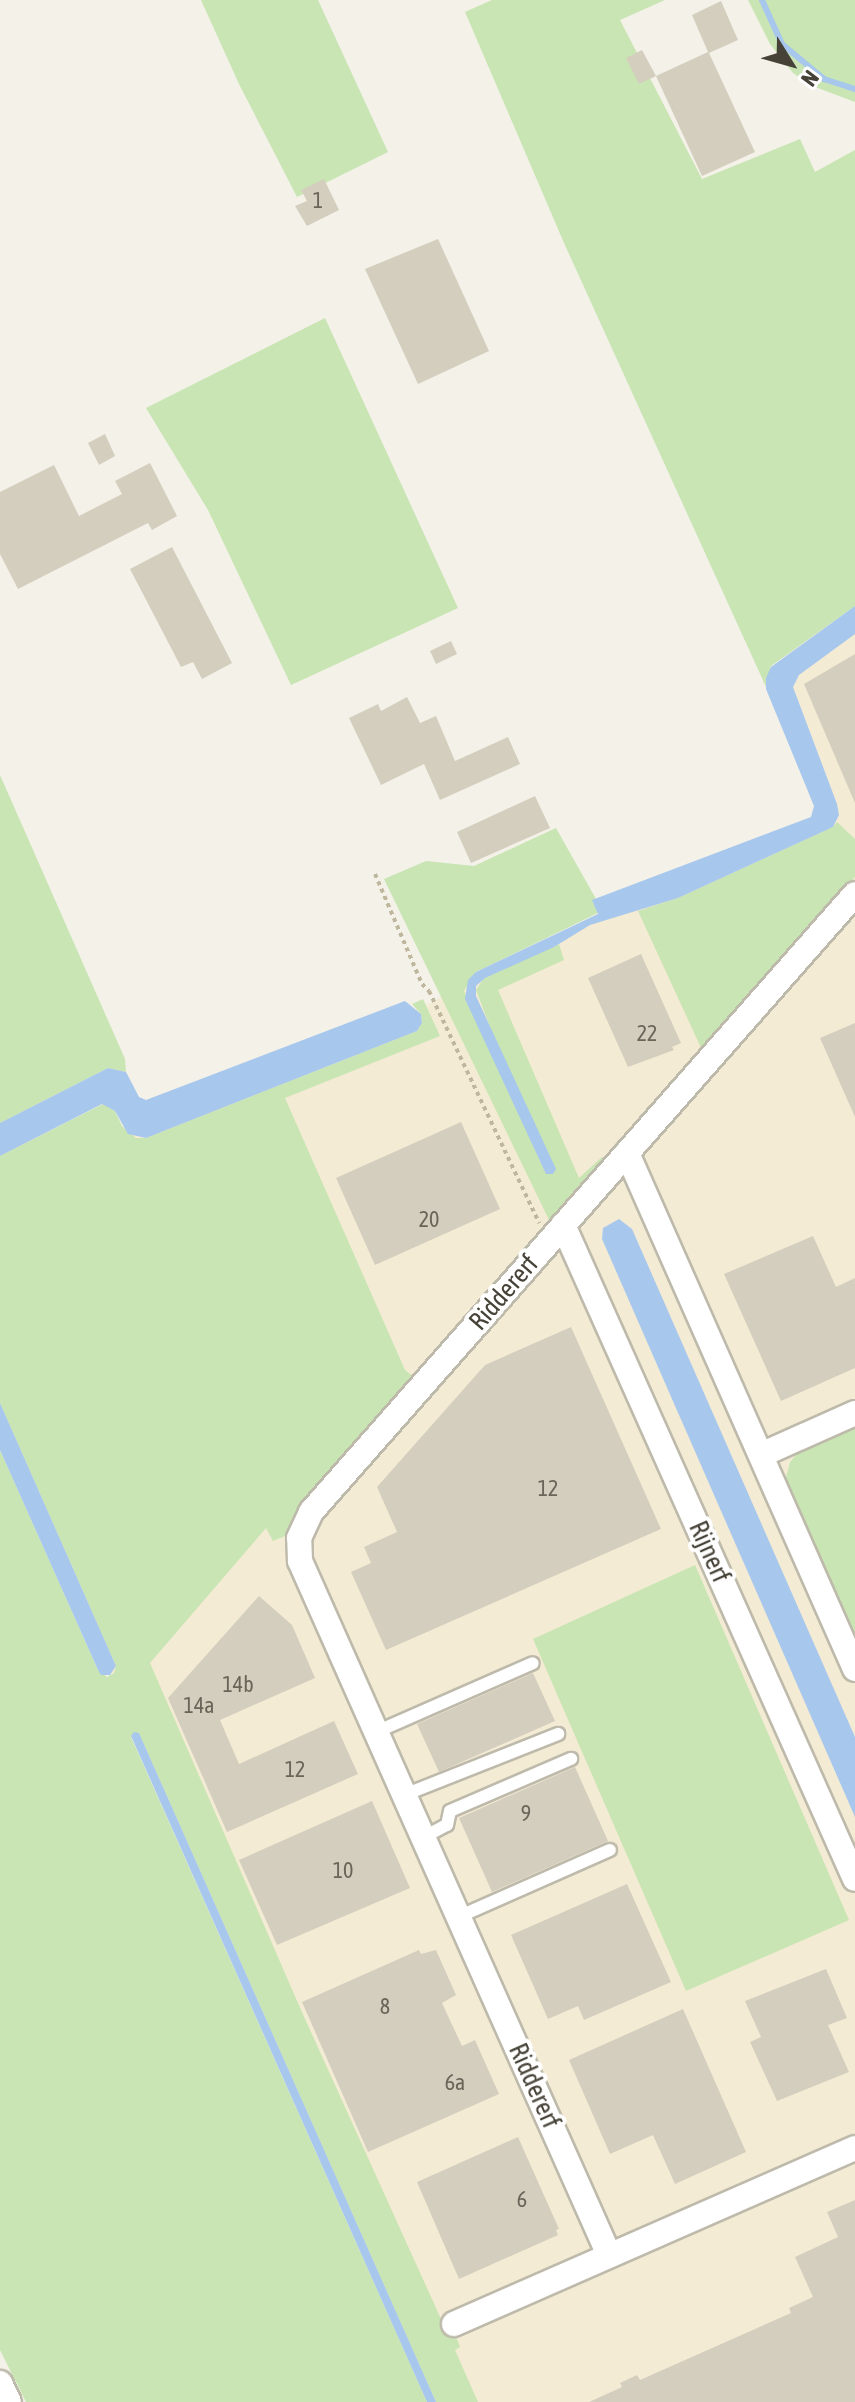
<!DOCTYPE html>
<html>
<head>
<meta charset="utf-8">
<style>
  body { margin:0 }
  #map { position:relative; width:855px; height:2402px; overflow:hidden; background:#f3f1e8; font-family:"Asap Condensed",sans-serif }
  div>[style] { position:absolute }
  .commercial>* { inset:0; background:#f4ebd4 }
  .green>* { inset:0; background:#c8e5b3 }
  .water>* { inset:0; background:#a7c7ed }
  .stream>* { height:6px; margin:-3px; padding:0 3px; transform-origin:3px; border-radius:3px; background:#a7c7ed }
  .building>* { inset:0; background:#d4cebe }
  .path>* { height:4px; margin-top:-2px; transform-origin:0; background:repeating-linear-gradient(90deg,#bfb79d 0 4px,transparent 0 8px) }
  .roads { filter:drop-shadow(2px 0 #bebaab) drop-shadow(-2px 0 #bebaab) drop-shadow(0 2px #bebaab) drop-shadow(0 -2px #bebaab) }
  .service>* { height:12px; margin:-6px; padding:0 6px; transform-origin:6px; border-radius:6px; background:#fff }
  .minor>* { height:24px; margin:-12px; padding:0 12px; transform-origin:12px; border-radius:12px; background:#fff }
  span { translate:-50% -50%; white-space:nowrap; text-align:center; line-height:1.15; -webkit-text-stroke:8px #fff; paint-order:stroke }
  .number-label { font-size:22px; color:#6a6559 }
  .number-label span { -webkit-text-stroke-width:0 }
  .street-label { font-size:26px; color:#464237 }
  .north { position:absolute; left:751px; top:24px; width:80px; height:80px; -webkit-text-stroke:6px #fff; paint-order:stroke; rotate:127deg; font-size:22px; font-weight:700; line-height:32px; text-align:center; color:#464237 }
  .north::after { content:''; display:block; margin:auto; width:28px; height:36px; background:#464237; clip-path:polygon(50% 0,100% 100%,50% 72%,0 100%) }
</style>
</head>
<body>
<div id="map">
  <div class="commercial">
    <div style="clip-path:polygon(855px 618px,855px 2402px,432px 2402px,0 1425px,0 1141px,152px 1127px,422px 1007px,604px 914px,825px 818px,776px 672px)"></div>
  </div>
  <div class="green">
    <div style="clip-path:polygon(201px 0,318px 0,388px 152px,297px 197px,239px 84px)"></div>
    <div style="clip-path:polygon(492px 0,665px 0,620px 20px,702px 179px,800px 139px,815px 172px,855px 150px,855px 606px,771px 666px,766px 687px,564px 243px,465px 12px)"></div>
    <div style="clip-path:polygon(748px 0,855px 0,855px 102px,810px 85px,793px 73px,770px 44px)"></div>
    <div style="clip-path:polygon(325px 318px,458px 608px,291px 685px,208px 510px,146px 408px)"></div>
    <div style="clip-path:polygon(0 775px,125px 1059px,126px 1072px,108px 1068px,0 1123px)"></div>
    <div style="clip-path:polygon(837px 822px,855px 839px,855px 877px,702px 1050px,638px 911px,678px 898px,833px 827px)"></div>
    <div style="clip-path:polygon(556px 828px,596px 899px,593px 901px,598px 913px,476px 972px,464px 991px,546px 1174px,476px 990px,484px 978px,559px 944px,564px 960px,498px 990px,579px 1178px,602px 1157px,604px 1164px,551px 1224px,384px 879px,426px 861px,474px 866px)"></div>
    <div style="clip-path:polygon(423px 999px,440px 1036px,285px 1098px,405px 1370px,415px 1378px,293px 1516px,285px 1536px,273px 1541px,266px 1528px,150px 1663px,301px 2010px,441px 2319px,448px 2316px,460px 2347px,455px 2350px,478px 2402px,436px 2402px,139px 1733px,131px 1737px,427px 2402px,26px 2402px,0 2350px,0 1450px,98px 1670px,107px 1677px,114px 1673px,116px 1666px,0 1403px,0 1156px,103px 1104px,115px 1111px,122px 1126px,136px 1138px,146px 1138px,417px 1031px,422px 1023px,421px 1014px,412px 1004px)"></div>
    <div style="clip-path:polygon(855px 1424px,855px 1647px,786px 1486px,786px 1478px,790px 1462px,800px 1450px)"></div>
    <div style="clip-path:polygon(695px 1565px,849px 1920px,686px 1991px,533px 1639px)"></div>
  </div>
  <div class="water">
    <div style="clip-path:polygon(855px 606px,855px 634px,799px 675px,793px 687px,837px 804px,839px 815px,833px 827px,678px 898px,590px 925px,554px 947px,485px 978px,476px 986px,476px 996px,556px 1169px,553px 1174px,546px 1174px,465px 999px,468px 980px,476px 972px,598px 914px,592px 900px,811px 817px,814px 806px,766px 689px,766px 678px,771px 667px)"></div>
    <div style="clip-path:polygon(405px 1001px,421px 1014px,422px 1023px,417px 1031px,146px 1138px,128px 1134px,115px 1111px,102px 1104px,0 1156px,0 1123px,108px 1068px,126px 1072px,139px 1097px,146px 1100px)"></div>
    <div style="clip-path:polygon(619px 1219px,632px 1229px,855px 1737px,855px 1817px,602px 1239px,603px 1228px)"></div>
    <div style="clip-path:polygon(0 1403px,116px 1666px,110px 1675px,101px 1675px,98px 1670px,0 1450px)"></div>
    <div style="clip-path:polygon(134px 1732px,139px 1733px,436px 2402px,427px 2402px,131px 1736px)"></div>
  </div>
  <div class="stream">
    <div style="left:762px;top:0;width:48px;rotate:65.6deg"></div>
    <div style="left:782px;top:44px;width:55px;rotate:39.8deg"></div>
    <div style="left:824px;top:79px;width:33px;rotate:18deg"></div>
  </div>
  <div class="building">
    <div style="clip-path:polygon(721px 1px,738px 40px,709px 53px,755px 152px,702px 176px,656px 76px,708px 52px,692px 15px)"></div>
    <div style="clip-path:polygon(642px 50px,656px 76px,639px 84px,626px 58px)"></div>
    <div style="clip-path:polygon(324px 179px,339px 210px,307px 226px,295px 206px,307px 201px,301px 190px)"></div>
    <div style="clip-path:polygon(438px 239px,489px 351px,418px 384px,365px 269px)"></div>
    <div style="clip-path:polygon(105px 434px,115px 456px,99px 465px,88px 443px)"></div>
    <div style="clip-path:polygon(150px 463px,177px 516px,152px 530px,148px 523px,18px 589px,0 554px,0 492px,54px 465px,79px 516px,122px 494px,115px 481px)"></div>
    <div style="clip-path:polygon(172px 547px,232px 663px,202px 679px,193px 662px,181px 667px,130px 569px)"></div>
    <div style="clip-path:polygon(451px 641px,457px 654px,436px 664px,430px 651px)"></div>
    <div style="clip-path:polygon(855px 654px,855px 803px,804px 684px)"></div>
    <div style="clip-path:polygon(407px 697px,420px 723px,436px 716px,455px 761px,508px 737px,520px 764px,440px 800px,424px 764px,381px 785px,349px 718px,378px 704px,381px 711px)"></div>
    <div style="clip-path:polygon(535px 796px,550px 828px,471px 863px,457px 832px)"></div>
    <div style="clip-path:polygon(641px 954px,681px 1043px,672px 1047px,674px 1050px,628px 1067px,588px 978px)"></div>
    <div style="clip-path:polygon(855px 1023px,855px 1117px,820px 1038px)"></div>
    <div style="clip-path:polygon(461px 1122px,500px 1209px,375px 1265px,336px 1178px)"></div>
    <div style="clip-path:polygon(813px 1236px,836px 1287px,855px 1278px,855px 1368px,781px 1401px,724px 1274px)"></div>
    <div style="clip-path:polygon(571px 1327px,661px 1529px,386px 1650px,351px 1572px,371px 1563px,364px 1547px,397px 1532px,377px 1487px,485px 1365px)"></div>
    <div style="clip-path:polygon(259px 1596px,292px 1625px,315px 1678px,220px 1720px,239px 1764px,334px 1721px,358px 1774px,227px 1832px,168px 1698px)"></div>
    <div style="clip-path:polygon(533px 1673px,555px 1721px,439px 1772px,417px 1724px)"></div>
    <div style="clip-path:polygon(575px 1767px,608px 1841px,492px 1892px,459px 1818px)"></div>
    <div style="clip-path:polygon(372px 1801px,410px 1888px,277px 1945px,239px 1860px)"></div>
    <div style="clip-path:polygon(627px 1884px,671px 1982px,584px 2020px,578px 2006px,548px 2019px,511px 1935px)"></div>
    <div style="clip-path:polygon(419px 1950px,421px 1954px,436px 1950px,456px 1995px,442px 2003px,462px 2046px,475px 2040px,499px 2094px,368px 2152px,302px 2002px)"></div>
    <div style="clip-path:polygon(826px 1969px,847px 2018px,828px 2025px,849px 2072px,777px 2101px,750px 2042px,761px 2037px,745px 2001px)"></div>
    <div style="clip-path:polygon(683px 2009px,746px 2152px,675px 2184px,653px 2135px,610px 2154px,569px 2060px)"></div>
    <div style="clip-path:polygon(518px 2137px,559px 2229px,556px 2230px,558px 2235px,459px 2279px,417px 2182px)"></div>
    <div style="clip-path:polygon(855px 2200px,855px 2402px,589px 2402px,622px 2387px,620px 2383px,637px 2375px,640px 2380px,791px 2313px,789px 2308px,813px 2297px,795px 2257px,838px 2237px,827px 2212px)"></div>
  </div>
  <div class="path">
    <div style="left:375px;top:874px;width:120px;rotate:66.9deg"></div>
    <div style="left:422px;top:984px;width:10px;rotate:45deg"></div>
    <div style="left:429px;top:991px;width:257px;rotate:64.6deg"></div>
  </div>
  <div class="roads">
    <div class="service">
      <div style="left:376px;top:1732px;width:171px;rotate:-23.7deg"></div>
      <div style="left:404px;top:1795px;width:166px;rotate:-21.6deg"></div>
      <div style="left:424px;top:1837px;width:26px;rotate:-28deg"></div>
      <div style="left:447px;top:1825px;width:14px;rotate:-78deg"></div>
      <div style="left:450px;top:1811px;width:132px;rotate:-23.3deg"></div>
      <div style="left:458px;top:1917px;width:166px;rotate:-23.8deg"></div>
    </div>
    <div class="minor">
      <div style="left:627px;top:1153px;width:564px;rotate:66.16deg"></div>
      <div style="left:563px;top:1225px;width:716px;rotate:65.94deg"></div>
      <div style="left:761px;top:1455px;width:103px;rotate:-24.1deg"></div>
      <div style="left:609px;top:2255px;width:760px;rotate:-114deg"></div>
      <div style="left:300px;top:1561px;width:23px;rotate:-92deg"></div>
      <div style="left:299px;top:1538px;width:29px;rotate:-65deg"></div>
      <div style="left:311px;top:1512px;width:823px;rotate:-48.64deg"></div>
      <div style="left:454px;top:2324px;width:438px;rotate:-23.7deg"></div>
      <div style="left:0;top:2383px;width:21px;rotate:65deg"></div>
    </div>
  </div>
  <div class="number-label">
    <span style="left:318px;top:201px">1</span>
    <span style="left:647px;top:1034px">22</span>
    <span style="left:429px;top:1220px">20</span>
    <span style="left:548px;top:1489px">12</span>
    <span style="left:238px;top:1685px">14b</span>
    <span style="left:199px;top:1706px">14a</span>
    <span style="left:295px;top:1770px">12</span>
    <span style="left:526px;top:1814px">9</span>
    <span style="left:343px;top:1871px">10</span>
    <span style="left:385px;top:2007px">8</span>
    <span style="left:455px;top:2083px">6a</span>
    <span style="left:522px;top:2200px">6</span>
  </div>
  <div class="street-label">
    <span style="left:504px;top:1293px;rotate:-49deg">Riddererf</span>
    <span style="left:709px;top:1552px;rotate:66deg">Rijnerf</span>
    <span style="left:534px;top:2086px;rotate:66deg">Riddererf</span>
  </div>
  <div class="north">N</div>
</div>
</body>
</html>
